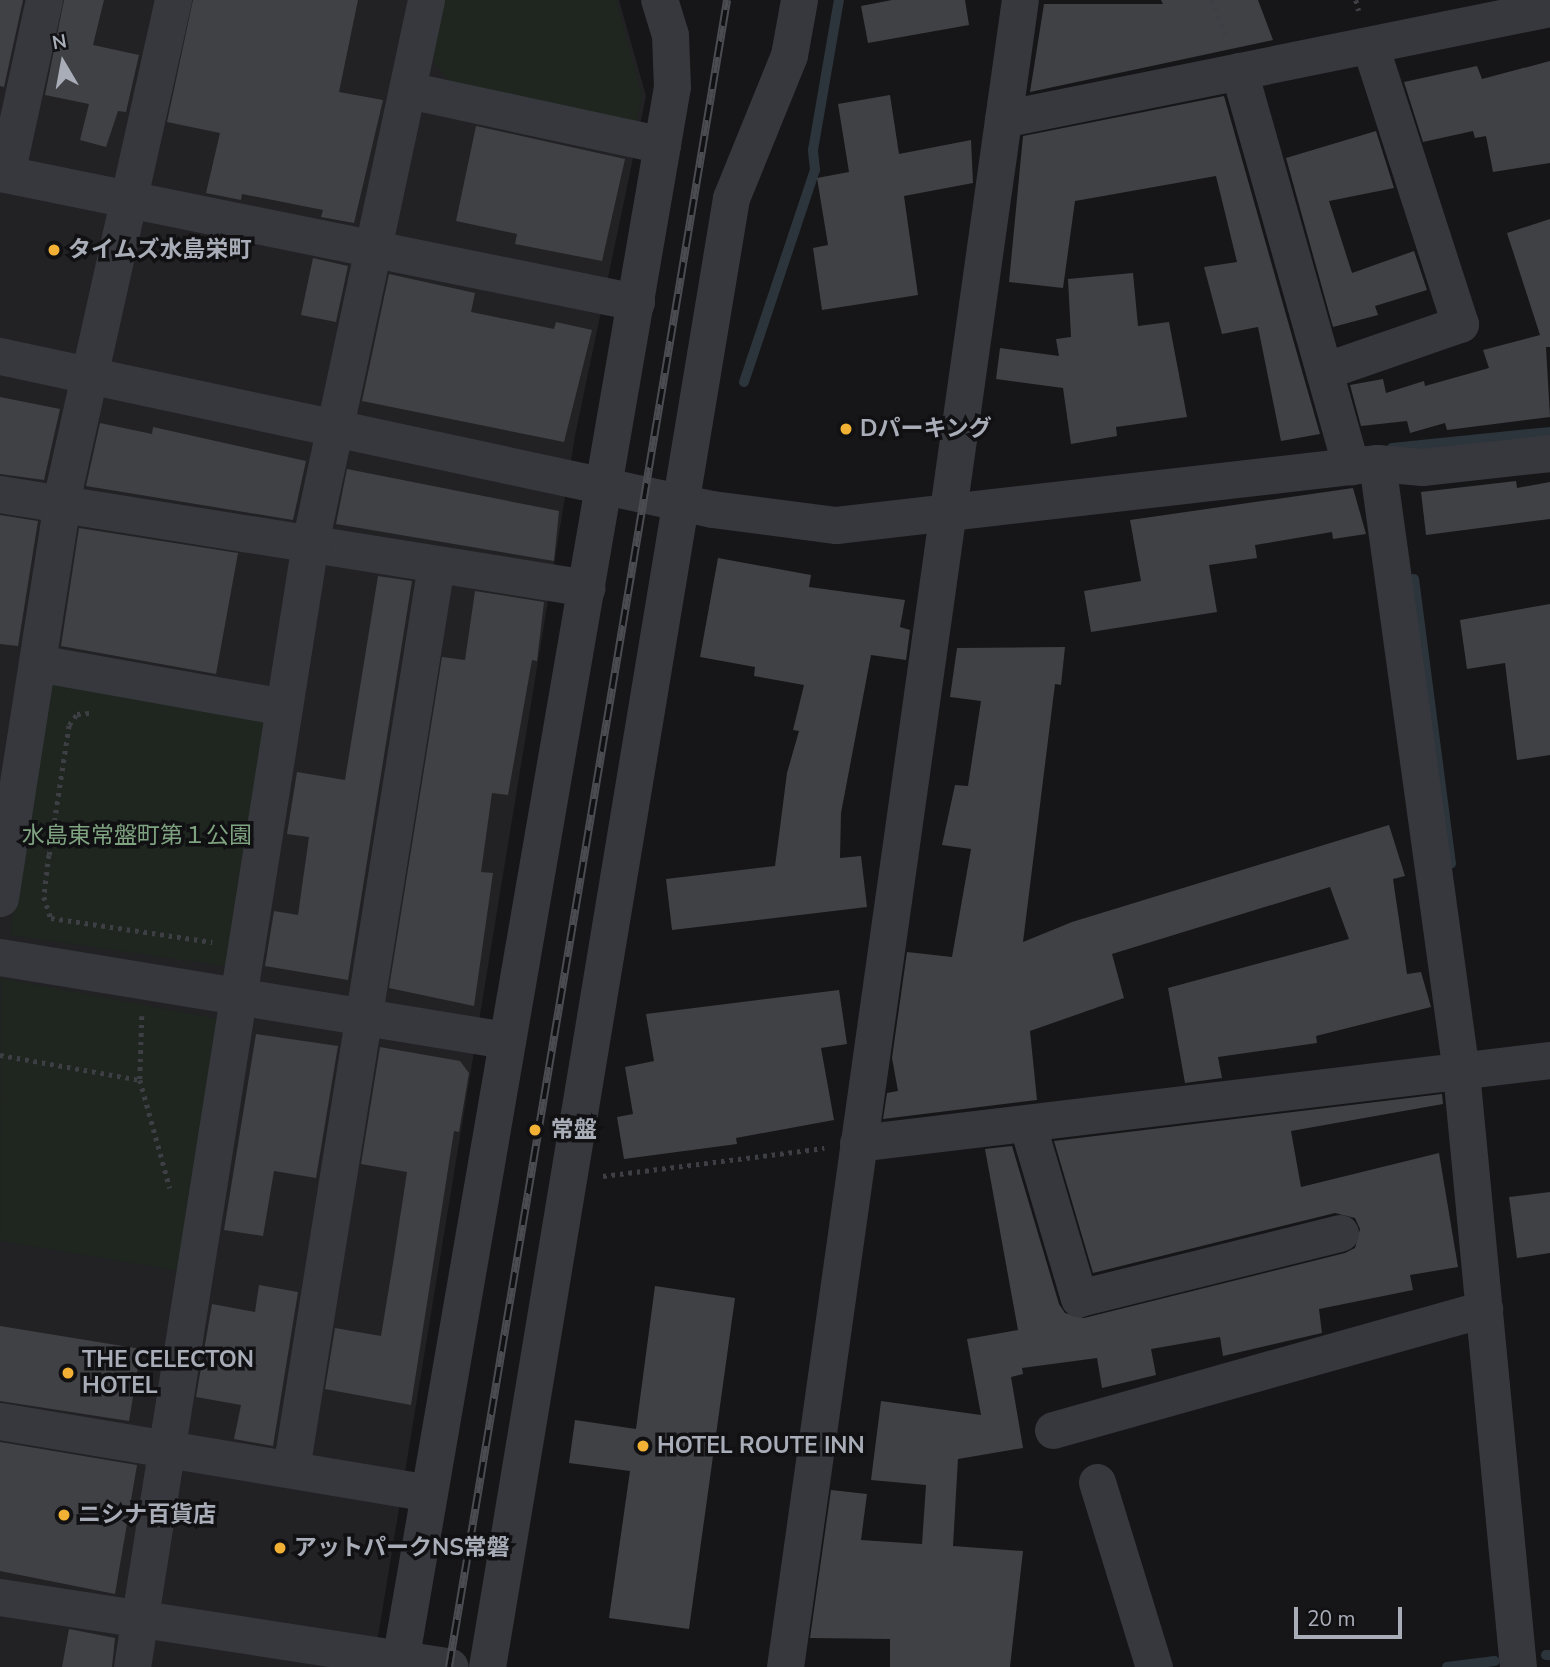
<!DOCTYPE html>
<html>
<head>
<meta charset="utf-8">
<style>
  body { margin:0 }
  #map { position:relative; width:1550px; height:1667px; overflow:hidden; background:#161618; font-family:"Nunito Sans","Noto Sans JP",sans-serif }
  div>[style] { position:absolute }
  .built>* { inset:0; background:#222225 }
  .green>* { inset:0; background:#1e261f }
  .stream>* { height:10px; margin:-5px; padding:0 5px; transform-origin:5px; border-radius:5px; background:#2c353c }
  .building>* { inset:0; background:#404145 }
  .path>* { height:4.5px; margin-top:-2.25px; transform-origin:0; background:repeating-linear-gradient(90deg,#3d3f44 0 3.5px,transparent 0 8.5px) }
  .minor>* { height:37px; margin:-18.5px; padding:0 18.5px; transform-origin:18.5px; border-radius:18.5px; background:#37383d }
  .rail>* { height:8px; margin-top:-4px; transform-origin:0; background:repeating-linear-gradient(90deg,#111113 0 16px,#4a4c52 0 32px); box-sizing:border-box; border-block:2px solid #4a4c52 }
  .dots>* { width:19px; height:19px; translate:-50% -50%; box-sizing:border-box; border:4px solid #111113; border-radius:50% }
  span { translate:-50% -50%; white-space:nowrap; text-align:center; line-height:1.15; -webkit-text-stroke:7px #111113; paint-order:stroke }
  .poi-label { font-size:23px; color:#a8adb8; font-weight:700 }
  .left { translate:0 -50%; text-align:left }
  .park-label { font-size:23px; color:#7fa381 }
  .north { position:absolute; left:28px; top:28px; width:70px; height:70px; -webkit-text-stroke:5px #111113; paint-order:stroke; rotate:350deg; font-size:19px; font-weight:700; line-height:28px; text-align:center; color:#a8adb8 }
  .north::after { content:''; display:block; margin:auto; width:24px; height:32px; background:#a8adb8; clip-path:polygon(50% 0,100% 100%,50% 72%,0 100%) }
  .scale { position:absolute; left:1294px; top:1607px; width:108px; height:32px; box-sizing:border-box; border:4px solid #a8adb8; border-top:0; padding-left:9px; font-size:21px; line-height:24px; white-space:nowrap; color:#a8adb8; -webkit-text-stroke:5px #111113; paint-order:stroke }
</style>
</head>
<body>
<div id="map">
  <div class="built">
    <div style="clip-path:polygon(0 0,619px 0,646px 96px,575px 436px,373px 1667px,0 1667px)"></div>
  </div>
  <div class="green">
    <div style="clip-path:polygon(438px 0,616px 0,642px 96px,636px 122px,452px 84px,435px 64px,428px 41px)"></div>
    <div style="clip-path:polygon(49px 679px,267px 714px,231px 967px,10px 935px)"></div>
    <div style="clip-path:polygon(1px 978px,223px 1020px,185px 1272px,0 1241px)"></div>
  </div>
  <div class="stream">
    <div style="left:744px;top:382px;width:224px;rotate:-71.5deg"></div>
    <div style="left:815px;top:170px;width:20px;rotate:-96deg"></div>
    <div style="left:813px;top:150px;width:152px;rotate:-80.2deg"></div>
    <div style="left:1392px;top:448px;width:159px;rotate:-5.8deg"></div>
    <div style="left:1414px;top:579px;width:287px;rotate:82.6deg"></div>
    <div style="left:1546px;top:1655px;width:4px"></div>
    <div style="left:1447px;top:1667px;width:48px;rotate:-7.1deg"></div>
  </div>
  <div class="building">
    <div style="clip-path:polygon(0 0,23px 0,4px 87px,0 86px)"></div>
    <div style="clip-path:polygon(64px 0,104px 0,93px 45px,139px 55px,126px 112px,118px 111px,106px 147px,80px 140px,89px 104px,45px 95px)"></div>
    <div style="clip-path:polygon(193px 0,358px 0,339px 92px,383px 100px,354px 223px,321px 217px,323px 210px,242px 194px,241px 200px,206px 193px,220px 133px,167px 122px)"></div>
    <div style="clip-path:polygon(892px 0,965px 0,969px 25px,868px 43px,861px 6px)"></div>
    <div style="clip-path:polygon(1161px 0,1258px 0,1273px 40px,1030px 92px,1044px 4px,1163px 4px)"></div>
    <div style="clip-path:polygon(1550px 61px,1550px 163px,1493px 172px,1486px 136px,1475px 138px,1473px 131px,1423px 142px,1404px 82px,1477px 66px,1482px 79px)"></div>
    <div style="clip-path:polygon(890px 95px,899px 154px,971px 140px,973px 183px,904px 196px,918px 295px,822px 310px,813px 248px,828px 245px,817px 178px,849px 172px,838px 104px)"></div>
    <div style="clip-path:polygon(1224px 96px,1304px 378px,1320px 434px,1281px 441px,1258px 327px,1222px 334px,1204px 267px,1237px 262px,1216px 176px,1075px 201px,1063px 288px,1009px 282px,1023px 136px)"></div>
    <div style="clip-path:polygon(476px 126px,625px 159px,602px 261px,515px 244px,517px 234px,456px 221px)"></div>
    <div style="clip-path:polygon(1376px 131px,1394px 188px,1329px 201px,1352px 273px,1414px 251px,1427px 290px,1375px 306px,1378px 315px,1333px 327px,1286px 158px)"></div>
    <div style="clip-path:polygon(1550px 219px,1550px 347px,1546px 347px,1550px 417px,1447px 430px,1445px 423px,1410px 433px,1407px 421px,1361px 426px,1350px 385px,1383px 379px,1386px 393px,1424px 381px,1425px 386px,1489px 368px,1483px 350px,1540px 335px,1507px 233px)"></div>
    <div style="clip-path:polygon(313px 258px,348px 266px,336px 322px,301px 315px)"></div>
    <div style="clip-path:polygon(1133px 273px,1138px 326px,1169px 322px,1187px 417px,1116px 427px,1117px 436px,1071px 444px,1063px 388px,996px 379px,1000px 348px,1059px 356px,1056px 339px,1071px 337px,1068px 279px)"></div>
    <div style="clip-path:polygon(389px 274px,475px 293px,471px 312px,554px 329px,556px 322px,592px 330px,564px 442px,362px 401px)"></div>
    <div style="clip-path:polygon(0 397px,60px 409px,44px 480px,0 474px)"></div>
    <div style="clip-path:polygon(100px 423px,152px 434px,153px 427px,306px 461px,293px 520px,86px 486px)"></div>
    <div style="clip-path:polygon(347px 469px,559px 511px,554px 561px,336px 524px)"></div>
    <div style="clip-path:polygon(1516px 481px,1517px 488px,1550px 482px,1550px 519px,1426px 535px,1421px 492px)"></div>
    <div style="clip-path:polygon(1353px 488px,1366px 534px,1333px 539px,1332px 532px,1255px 545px,1257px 558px,1209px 565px,1217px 612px,1091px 632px,1084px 591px,1141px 581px,1130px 520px)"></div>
    <div style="clip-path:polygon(0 515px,38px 521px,18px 646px,0 644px)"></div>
    <div style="clip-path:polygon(79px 528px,238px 553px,216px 674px,61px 646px)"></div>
    <div style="clip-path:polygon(718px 558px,811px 575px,809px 587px,905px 600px,900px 627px,910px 630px,906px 660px,871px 655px,841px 813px,840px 858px,861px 856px,867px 907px,672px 930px,666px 879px,775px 866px,787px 773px,799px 731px,793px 730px,804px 685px,754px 676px,755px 667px,700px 657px)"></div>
    <div style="clip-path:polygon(378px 576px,412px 581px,348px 980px,265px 966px,274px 911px,298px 915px,309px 837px,287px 834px,297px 772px,345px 780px)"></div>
    <div style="clip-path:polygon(475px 591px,544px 602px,537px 661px,532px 660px,508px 795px,492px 793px,481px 872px,493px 873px,474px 1006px,389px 988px,442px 657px,465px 660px)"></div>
    <div style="clip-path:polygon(1550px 604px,1550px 755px,1517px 760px,1505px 663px,1467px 669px,1460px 620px)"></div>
    <div style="clip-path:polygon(1065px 647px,1061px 685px,1055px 684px,1023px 942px,1072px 922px,1389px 825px,1405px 876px,1393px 879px,1407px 974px,1421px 972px,1431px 1007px,1316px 1036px,1317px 1043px,1218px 1057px,1222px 1078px,1185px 1083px,1168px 988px,1349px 939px,1330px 887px,1112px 954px,1124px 998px,1030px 1031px,1037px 1100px,883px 1119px,887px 1093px,898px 1091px,892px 1058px,907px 952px,952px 957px,971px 849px,942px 845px,955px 785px,968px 786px,981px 701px,950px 697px,957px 648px)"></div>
    <div style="clip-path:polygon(839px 990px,847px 1044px,821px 1048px,834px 1120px,736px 1138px,737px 1144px,624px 1159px,617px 1117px,633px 1114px,625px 1067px,654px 1061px,646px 1014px)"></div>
    <div style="clip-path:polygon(256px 1034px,338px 1046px,316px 1178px,274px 1171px,263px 1236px,224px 1230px)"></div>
    <div style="clip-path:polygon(380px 1047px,460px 1061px,469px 1073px,459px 1132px,454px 1131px,411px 1405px,325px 1389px,335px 1328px,381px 1336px,394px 1257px,407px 1172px,361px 1164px)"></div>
    <div style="clip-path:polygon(1442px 1094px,1443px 1104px,1291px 1131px,1301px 1187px,1439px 1153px,1458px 1267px,1410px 1275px,1413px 1290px,1319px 1309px,1322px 1333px,1223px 1356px,1220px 1337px,1151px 1349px,1156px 1375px,1102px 1388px,1097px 1358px,1022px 1368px,1023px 1374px,1011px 1377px,1023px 1448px,958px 1459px,953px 1546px,1023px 1551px,1010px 1667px,890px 1667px,890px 1639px,810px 1638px,831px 1490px,867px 1494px,861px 1540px,922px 1544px,926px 1485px,871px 1480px,881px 1401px,981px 1415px,967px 1339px,1018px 1330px,985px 1149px,1012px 1146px,1059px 1304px,1065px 1313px,1084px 1318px,1345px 1253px,1355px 1248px,1360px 1229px,1355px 1218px,1335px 1213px,1093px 1273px,1054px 1141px)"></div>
    <div style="clip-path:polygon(1550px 1192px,1550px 1253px,1517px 1258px,1509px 1197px)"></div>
    <div style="clip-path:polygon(259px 1285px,298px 1292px,273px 1446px,234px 1439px,241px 1405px,196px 1397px,212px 1304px,255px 1312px)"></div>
    <div style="clip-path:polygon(655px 1286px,735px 1298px,689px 1629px,609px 1618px,630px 1471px,569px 1463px,575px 1420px,636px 1429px)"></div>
    <div style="clip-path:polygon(0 1326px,141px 1349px,129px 1421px,0 1401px)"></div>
    <div style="clip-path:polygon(0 1442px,137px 1465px,115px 1594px,0 1571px)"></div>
    <div style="clip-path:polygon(69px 1629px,115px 1638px,112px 1667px,62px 1667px)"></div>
  </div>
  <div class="path">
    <div style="left:1212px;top:0;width:41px;rotate:68.5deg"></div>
    <div style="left:1356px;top:0;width:11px;rotate:75deg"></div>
    <div style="left:49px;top:855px;width:42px;rotate:96.8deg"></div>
    <div style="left:44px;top:897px;width:22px;rotate:72deg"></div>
    <div style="left:51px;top:918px;width:163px;rotate:8.5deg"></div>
    <div style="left:49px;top:855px;width:132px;rotate:-81.3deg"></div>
    <div style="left:69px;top:725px;width:14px;rotate:-54deg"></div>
    <div style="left:77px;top:714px;width:13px;rotate:-4deg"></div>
    <div style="left:142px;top:1016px;width:64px;rotate:91.8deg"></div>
    <div style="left:140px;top:1080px;width:112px;rotate:74.5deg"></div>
    <div style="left:0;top:1055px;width:142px;rotate:10.1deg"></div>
    <div style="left:603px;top:1176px;width:223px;rotate:-7.2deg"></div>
  </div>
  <div class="minor">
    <div style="left:1239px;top:71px;width:411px;rotate:74.2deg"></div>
    <div style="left:408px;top:90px;width:260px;rotate:12.2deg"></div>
    <div style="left:1003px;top:119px;width:558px;rotate:-11.47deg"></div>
    <div style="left:0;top:173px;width:649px;rotate:11.47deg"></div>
    <div style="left:6px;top:174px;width:178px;rotate:-77.7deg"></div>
    <div style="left:0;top:356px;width:728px;rotate:12.13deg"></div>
    <div style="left:712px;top:509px;width:125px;rotate:7.4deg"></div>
    <div style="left:836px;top:525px;width:545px;rotate:-6.54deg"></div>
    <div style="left:1377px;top:463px;width:45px;rotate:5.1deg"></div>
    <div style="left:1422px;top:467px;width:129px;rotate:-6.2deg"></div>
    <div style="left:1324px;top:371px;width:144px;rotate:-19.1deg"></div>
    <div style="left:1460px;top:324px;width:293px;rotate:-107.9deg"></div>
    <div style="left:1377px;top:463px;width:615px;rotate:82.15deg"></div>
    <div style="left:1461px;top:1072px;width:598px;rotate:84.53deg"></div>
    <div style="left:0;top:494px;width:594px;rotate:9.1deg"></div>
    <div style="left:37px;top:663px;width:251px;rotate:10.1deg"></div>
    <div style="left:0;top:898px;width:415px;rotate:-81.1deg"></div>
    <div style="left:64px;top:488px;width:500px;rotate:-77.41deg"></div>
    <div style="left:0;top:957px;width:512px;rotate:9.33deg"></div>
    <div style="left:1027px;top:1123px;width:183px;rotate:73.5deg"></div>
    <div style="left:1079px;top:1298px;width:269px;rotate:-14deg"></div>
    <div style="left:858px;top:1143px;width:697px;rotate:-6.84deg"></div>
    <div style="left:0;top:1421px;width:434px;rotate:9.5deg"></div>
    <div style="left:1053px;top:1430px;width:448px;rotate:-15.7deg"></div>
    <div style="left:291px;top:1469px;width:916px;rotate:-80.89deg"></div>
    <div style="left:1097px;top:1482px;width:194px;rotate:72.9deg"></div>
    <div style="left:0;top:1597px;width:455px;rotate:8.8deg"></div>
    <div style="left:132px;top:1667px;width:1138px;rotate:-81deg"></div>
    <div style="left:310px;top:543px;width:555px;rotate:-77.94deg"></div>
    <div style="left:399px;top:1667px;width:1603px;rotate:-80.2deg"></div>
    <div style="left:672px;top:87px;width:52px;rotate:-92.2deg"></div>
    <div style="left:670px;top:35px;width:37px;rotate:-107deg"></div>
    <div style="left:487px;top:1667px;width:1489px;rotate:-80.57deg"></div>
    <div style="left:731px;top:198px;width:154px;rotate:-67.9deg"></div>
    <div style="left:789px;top:55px;width:56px;rotate:-79.7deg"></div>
    <div style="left:785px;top:1667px;width:1683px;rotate:-81.98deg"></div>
  </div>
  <div class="rail">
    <div style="left:449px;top:1667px;width:1690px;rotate:-80.53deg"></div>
  </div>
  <div class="dots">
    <div style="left:54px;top:250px;background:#f2b134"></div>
    <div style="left:846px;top:429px;background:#f2b134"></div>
    <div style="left:535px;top:1130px;background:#f2b134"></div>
    <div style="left:68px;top:1373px;background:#f2b134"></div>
    <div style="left:643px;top:1446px;background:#f2b134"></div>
    <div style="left:64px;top:1515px;background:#f2b134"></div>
    <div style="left:280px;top:1548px;background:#f2b134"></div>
  </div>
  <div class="poi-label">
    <span class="left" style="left:68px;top:250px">タイムズ水島栄町</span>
    <span class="left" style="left:860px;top:429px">Dパーキング</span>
    <span class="left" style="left:551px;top:1130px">常盤</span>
    <span class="left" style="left:82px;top:1373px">THE CELECTON<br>HOTEL</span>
    <span class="left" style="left:657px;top:1446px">HOTEL ROUTE INN</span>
    <span class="left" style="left:78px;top:1515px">ニシナ百貨店</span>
    <span class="left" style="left:294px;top:1548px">アットパークNS常磐</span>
  </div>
  <div class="park-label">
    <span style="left:137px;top:836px">水島東常盤町第１公園</span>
  </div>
  <div class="north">N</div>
  <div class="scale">20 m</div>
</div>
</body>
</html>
